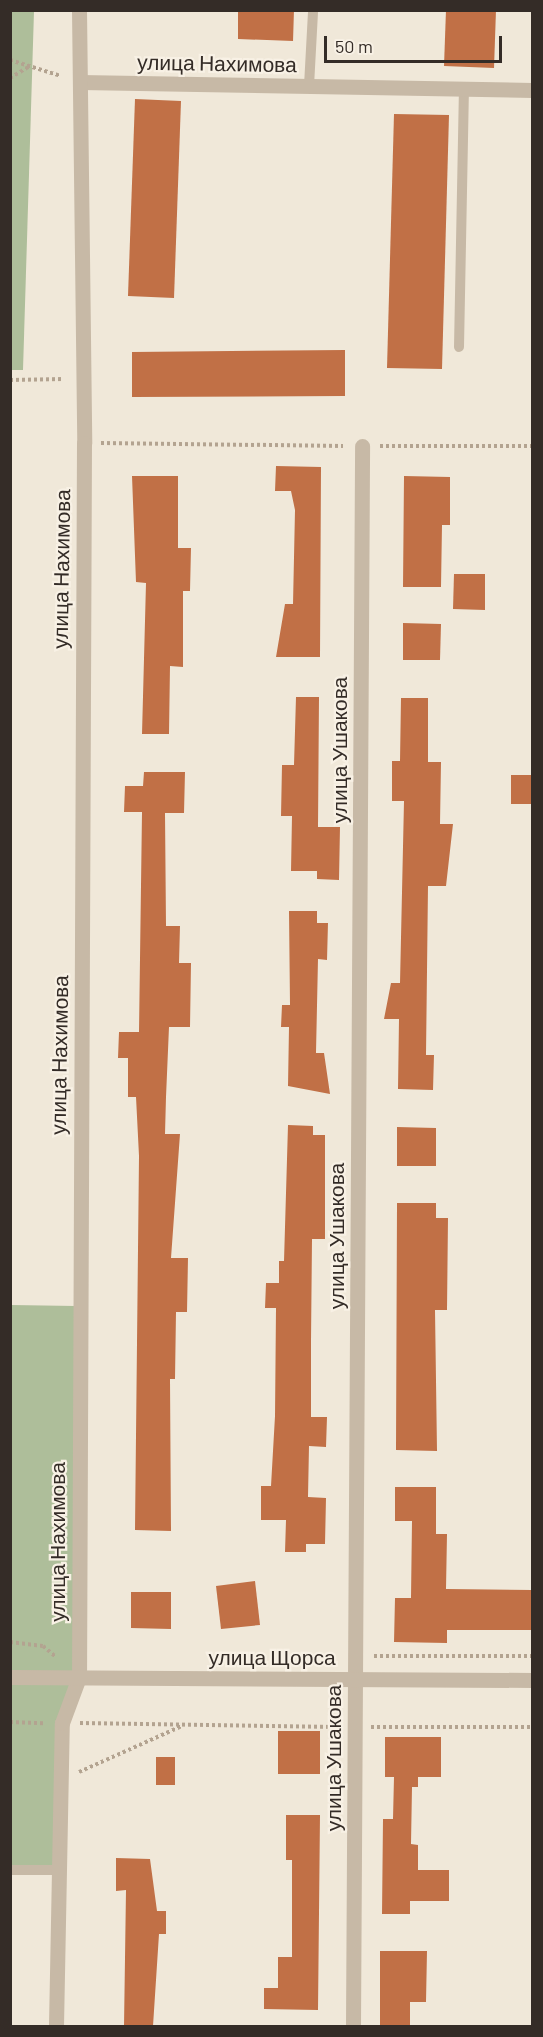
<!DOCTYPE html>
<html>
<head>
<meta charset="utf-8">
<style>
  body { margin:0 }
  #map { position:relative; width:543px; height:2037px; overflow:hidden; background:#f0e8d9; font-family:Barlow,sans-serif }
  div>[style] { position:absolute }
  .green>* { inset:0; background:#aebe9a }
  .building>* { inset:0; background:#c17046 }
  .path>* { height:4px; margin-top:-2px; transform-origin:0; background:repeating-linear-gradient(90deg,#b3a390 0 3px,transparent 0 6px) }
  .service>* { height:10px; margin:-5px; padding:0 5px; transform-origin:5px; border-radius:5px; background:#c7b9a6 }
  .minor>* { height:15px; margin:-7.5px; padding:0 7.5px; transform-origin:7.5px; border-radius:7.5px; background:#c7b9a6 }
  .tertiary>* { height:15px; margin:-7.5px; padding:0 7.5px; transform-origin:7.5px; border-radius:7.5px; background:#c7b9a6 }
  span { translate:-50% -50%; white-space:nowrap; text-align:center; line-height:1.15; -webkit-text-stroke:4.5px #f8f1e5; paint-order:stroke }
  .street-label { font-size:21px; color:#342c27 }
  .frame { position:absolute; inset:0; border:12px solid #342c27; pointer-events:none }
  .scale { position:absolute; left:324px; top:36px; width:178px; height:27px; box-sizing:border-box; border:3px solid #342c27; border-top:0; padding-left:8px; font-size:18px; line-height:21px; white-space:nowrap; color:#342c27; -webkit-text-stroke:4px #f8f1e5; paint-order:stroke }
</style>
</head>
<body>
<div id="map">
  <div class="green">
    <div style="clip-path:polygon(11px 10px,34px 11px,23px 370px,10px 370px)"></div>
    <div style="clip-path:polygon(11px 1305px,76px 1306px,79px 1677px,62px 1723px,58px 1870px,11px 1870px)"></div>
  </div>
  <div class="building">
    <div style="clip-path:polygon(238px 10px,294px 10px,293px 41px,238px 39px)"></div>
    <div style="clip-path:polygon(446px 10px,496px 10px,494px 68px,444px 66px)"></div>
    <div style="clip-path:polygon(135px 99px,181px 101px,174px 298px,128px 296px)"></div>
    <div style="clip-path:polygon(394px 114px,449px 115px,442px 369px,387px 368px)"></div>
    <div style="clip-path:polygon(345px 350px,345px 396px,132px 397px,132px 352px)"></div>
    <div style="clip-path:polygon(276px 466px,321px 467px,320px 657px,276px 657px,285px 604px,293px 604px,295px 510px,291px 491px,275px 491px)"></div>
    <div style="clip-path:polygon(132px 476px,178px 476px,178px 548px,191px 548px,190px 591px,183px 591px,183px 667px,170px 666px,169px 734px,142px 734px,146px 583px,136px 582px)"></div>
    <div style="clip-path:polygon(404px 476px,450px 477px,450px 525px,442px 525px,441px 587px,403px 587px)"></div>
    <div style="clip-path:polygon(454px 574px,485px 574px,485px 610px,453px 609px)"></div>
    <div style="clip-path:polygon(403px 623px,441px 624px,440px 660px,403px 660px)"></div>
    <div style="clip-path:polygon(296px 697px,319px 697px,318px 827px,340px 827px,339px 880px,317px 879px,317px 871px,291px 871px,292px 816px,281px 816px,282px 765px,294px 765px)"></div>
    <div style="clip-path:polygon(401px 698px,428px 698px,428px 762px,441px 762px,440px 824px,453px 824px,446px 886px,428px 886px,426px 1055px,434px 1055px,433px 1090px,398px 1089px,399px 1019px,384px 1019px,391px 983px,400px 983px,404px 801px,392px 801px,392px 761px,400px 761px)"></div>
    <div style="clip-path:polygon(144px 772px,185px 772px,184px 813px,165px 813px,166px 926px,180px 926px,179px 963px,191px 963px,190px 1027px,169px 1027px,166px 1097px,165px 1134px,180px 1134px,171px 1258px,188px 1258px,187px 1312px,176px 1312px,175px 1379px,170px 1379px,171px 1531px,135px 1530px,139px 1156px,136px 1097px,128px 1097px,128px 1058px,118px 1058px,119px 1032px,139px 1032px,142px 812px,124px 812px,125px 786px,143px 786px)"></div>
    <div style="clip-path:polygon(511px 775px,532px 775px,532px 804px,511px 804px)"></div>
    <div style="clip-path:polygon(289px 911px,317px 911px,317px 923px,328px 923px,327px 960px,318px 959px,316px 1053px,324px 1053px,330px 1094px,288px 1086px,289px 1027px,281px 1027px,282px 1005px,290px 1005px)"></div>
    <div style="clip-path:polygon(288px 1125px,313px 1126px,313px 1135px,325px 1135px,325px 1239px,312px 1239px,311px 1342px,311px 1417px,327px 1417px,326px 1447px,309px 1446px,308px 1497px,326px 1498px,325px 1544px,306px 1544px,306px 1552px,285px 1552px,286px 1520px,261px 1520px,261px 1486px,271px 1486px,275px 1416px,276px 1308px,265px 1308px,266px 1283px,279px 1283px,279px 1261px,284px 1261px)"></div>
    <div style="clip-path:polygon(397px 1127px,436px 1128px,436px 1166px,397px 1166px)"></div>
    <div style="clip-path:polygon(397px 1203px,436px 1203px,436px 1218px,448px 1218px,447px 1310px,435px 1310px,437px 1451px,396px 1450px)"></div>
    <div style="clip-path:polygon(395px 1487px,436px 1487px,436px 1534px,447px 1534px,446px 1589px,532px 1590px,532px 1630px,447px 1630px,447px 1643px,394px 1642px,395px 1598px,411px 1598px,412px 1521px,395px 1521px)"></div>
    <div style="clip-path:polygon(255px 1581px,260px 1625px,221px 1629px,216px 1586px)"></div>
    <div style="clip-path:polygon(131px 1592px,171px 1592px,171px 1629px,131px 1628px)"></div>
    <div style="clip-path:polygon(278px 1731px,320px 1731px,320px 1774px,278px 1774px)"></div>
    <div style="clip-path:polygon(385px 1737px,441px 1737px,441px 1777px,418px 1777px,418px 1787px,412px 1787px,411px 1844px,418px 1845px,418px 1870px,449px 1870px,449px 1901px,410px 1901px,410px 1914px,382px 1914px,383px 1819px,393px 1819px,394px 1777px,385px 1777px)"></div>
    <div style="clip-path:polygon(156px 1757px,175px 1757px,175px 1785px,156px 1785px)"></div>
    <div style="clip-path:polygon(286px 1815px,320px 1815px,318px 2010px,264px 2009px,264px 1988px,278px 1988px,278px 1957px,292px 1957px,292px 1860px,286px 1860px)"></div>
    <div style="clip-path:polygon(116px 1858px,150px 1859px,157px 1911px,166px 1911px,166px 1934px,159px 1934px,153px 2026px,124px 2026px,126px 1890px,116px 1891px)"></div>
    <div style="clip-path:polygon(380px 1951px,427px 1951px,426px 2002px,410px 2002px,410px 2026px,380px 2026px)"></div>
  </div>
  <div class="path">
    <div style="left:10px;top:60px;width:53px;rotate:17.4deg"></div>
    <div style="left:10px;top:78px;width:23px;rotate:-31deg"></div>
    <div style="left:10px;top:380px;width:54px;rotate:-1.1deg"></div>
    <div style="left:101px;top:443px;width:242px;rotate:0.7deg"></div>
    <div style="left:380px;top:446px;width:152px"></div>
    <div style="left:10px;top:1642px;width:33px;rotate:7deg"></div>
    <div style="left:43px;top:1646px;width:17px;rotate:40deg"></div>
    <div style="left:374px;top:1656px;width:158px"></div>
    <div style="left:10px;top:1722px;width:33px;rotate:2deg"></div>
    <div style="left:80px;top:1723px;width:257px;rotate:0.9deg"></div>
    <div style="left:371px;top:1727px;width:161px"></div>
    <div style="left:79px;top:1772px;width:113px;rotate:-24.1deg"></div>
  </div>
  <div class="service">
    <div style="left:309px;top:86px;width:74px;rotate:-86.9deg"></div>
    <div style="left:459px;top:347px;width:258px;rotate:-88.9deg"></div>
    <div style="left:10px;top:1870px;width:48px"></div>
  </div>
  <div class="minor">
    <div style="left:80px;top:82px;width:452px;rotate:1deg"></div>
    <div style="left:56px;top:2026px;width:303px;rotate:-88.9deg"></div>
    <div style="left:62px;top:1723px;width:49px;rotate:-69.7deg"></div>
    <div style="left:353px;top:2026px;width:1580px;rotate:-89.67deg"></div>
  </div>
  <div class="tertiary">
    <div style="left:79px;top:10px;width:433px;rotate:89.3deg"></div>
    <div style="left:84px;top:443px;width:1234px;rotate:90.23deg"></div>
    <div style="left:10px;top:1677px;width:522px;rotate:0.33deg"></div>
  </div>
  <div class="street-label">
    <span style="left:217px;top:63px;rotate:1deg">улица Нахимова</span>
    <span style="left:61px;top:569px;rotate:-89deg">улица Нахимова</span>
    <span style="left:339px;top:750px;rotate:-90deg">улица Ушакова</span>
    <span style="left:59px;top:1055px;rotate:-89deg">улица Нахимова</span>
    <span style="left:336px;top:1236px;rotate:-90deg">улица Ушакова</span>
    <span style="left:57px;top:1542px;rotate:-90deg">улица Нахимова</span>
    <span style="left:272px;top:1657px">улица Щорса</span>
    <span style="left:333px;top:1758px;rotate:-90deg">улица Ушакова</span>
  </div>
  <div class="frame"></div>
  <div class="scale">50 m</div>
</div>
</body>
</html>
